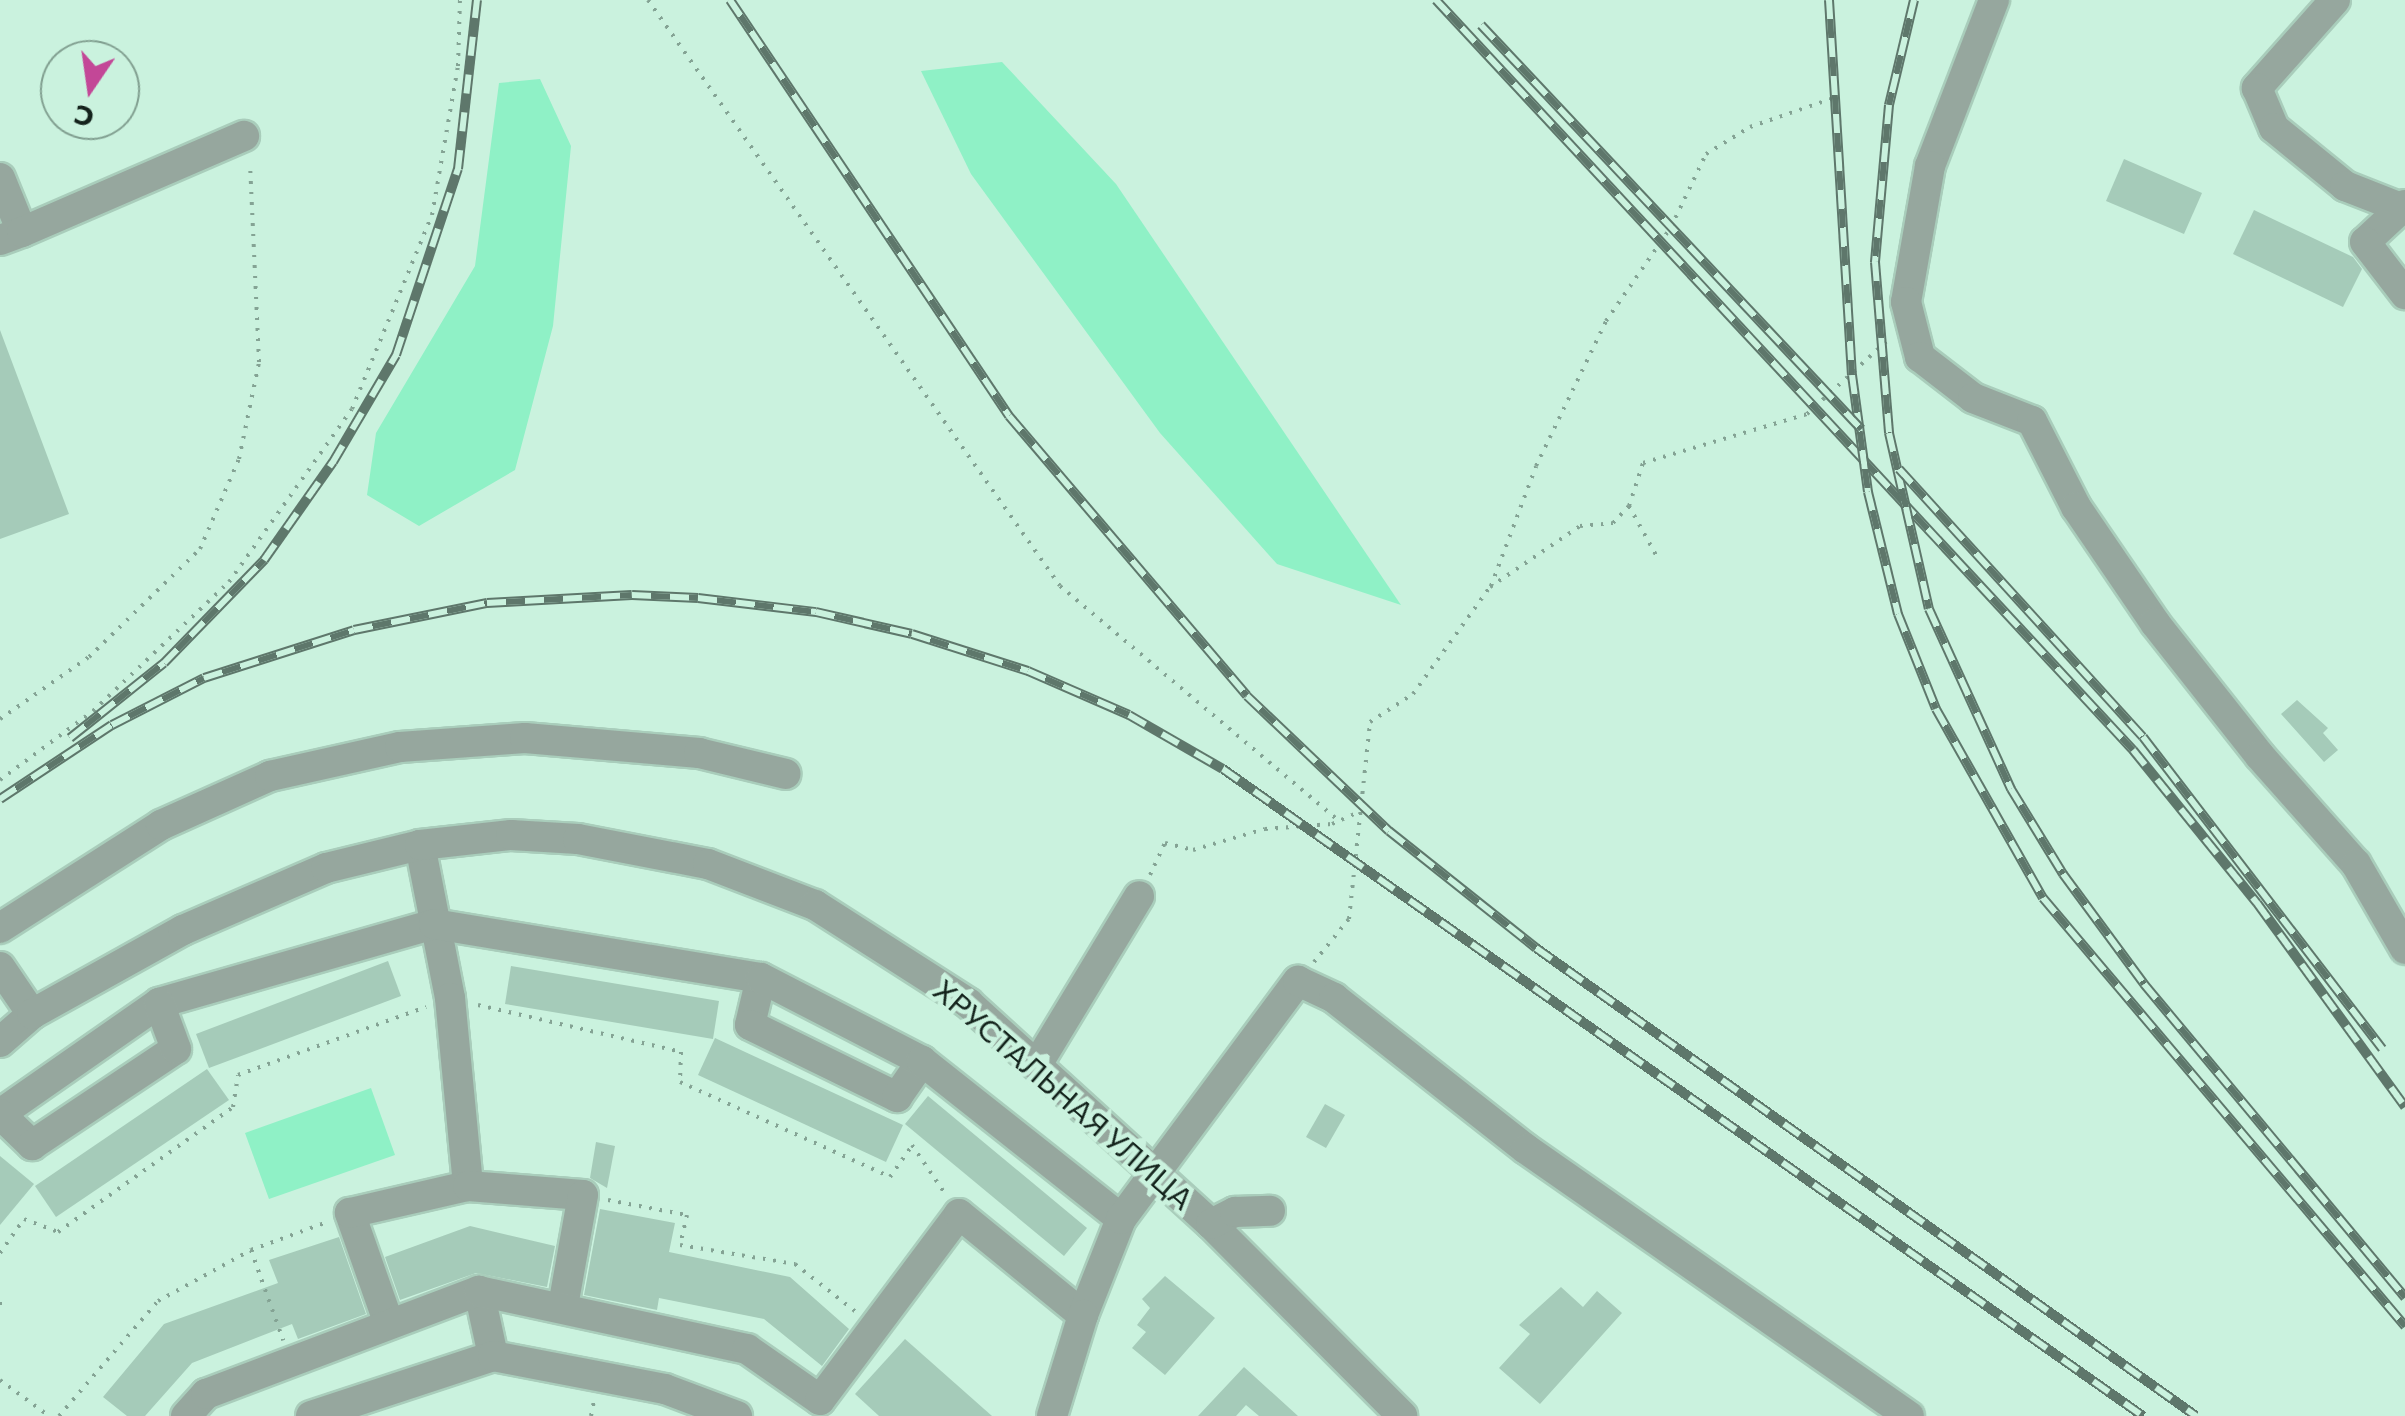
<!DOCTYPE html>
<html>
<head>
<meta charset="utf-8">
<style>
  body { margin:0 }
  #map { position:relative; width:2405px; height:1416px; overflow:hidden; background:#caf2de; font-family:Commissioner,sans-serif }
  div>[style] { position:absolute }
  .green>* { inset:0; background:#8ff1c6 }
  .building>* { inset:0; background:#a5cbb9 }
  .path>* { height:4px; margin-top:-2px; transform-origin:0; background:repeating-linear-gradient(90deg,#84a394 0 2.5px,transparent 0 10.5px) }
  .roads { filter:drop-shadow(2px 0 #a9cdbb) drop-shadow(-2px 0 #a9cdbb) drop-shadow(0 2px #a9cdbb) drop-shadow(0 -2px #a9cdbb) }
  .minor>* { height:30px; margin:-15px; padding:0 15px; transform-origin:15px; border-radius:15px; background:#96a79e }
  .rail>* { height:10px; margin-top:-5px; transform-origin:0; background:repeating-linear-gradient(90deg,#caf2de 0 19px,#5e776b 0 38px); box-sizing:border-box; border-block:2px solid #5e776b }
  span { translate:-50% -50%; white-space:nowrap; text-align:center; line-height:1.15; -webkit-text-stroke:9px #caf2de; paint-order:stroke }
  .street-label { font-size:30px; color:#14231c }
  .north { position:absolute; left:40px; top:40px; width:100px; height:100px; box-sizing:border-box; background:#caf2de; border:2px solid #819f90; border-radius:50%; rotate:193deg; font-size:28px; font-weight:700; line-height:40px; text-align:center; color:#14231c }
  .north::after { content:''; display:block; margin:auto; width:35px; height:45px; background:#c34797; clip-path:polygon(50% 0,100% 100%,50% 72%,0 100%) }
</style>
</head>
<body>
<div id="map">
  <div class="green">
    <div style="clip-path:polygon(1002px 62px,1116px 184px,1401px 605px,1277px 564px,1160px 433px,971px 174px,921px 71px)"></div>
    <div style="clip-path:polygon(540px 79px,571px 146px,553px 326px,515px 470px,419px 526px,367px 495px,376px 433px,475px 266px,499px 83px)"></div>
    <div style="clip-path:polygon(371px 1088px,395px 1155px,269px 1199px,245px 1133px)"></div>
  </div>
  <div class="building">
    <div style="clip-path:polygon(2124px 159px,2202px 193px,2184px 234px,2106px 201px)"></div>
    <div style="clip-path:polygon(2254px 210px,2353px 257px,2362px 269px,2343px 307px,2233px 254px)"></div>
    <div style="clip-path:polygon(0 330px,69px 514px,0 539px)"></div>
    <div style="clip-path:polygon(2297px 700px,2328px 728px,2323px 733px,2338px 750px,2324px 762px,2281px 714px)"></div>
    <div style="clip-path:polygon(388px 961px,401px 996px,209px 1068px,196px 1034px)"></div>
    <div style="clip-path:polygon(511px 966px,719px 1001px,713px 1039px,505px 1004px)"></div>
    <div style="clip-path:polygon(715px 1038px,903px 1125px,886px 1162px,698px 1075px)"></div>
    <div style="clip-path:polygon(207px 1069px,229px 1100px,56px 1217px,35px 1186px)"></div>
    <div style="clip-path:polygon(928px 1096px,1087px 1228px,1064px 1256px,905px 1124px)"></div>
    <div style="clip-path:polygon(1325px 1104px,1345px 1115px,1326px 1148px,1306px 1137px)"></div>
    <div style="clip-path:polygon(596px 1142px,615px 1146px,607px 1188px,590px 1178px)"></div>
    <div style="clip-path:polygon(0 1156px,34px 1184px,0 1225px)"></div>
    <div style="clip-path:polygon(600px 1209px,675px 1223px,669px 1252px,790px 1277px,849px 1329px,822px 1366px,764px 1319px,659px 1298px,657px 1310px,584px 1295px)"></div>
    <div style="clip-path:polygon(470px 1226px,555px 1246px,547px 1287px,476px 1273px,400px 1300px,385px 1257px)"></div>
    <div style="clip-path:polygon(339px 1237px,366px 1314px,298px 1339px,292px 1324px,192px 1363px,145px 1416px,127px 1416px,103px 1397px,164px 1324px,278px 1283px,269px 1260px)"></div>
    <div style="clip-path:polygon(1165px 1276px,1215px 1318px,1165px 1375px,1132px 1348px,1146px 1332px,1137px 1325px,1150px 1308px,1142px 1299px)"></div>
    <div style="clip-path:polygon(1561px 1287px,1583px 1307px,1597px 1291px,1622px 1313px,1540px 1404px,1499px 1368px,1530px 1334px,1519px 1325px)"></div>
    <div style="clip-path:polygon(905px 1339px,992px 1416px,879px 1416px,855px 1394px)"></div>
    <div style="clip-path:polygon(1244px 1367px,1298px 1416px,1259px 1416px,1246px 1405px,1236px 1416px,1198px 1416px)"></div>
  </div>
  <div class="path">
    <div style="left:648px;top:0;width:716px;rotate:54.89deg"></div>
    <div style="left:1060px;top:586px;width:365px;rotate:40.1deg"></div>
    <div style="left:1629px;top:506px;width:58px;rotate:61.2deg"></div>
    <div style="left:1491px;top:586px;width:128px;rotate:-69.4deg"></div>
    <div style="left:1536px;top:466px;width:161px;rotate:-64.2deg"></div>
    <div style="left:1606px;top:321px;width:114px;rotate:-55.3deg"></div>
    <div style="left:1671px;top:227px;width:81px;rotate:-64.4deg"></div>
    <div style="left:1706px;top:154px;width:52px;rotate:-31.5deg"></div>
    <div style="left:1750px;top:127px;width:94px;rotate:-19.2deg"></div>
    <div style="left:0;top:719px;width:108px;rotate:-34.9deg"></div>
    <div style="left:89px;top:657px;width:155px;rotate:-44.2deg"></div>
    <div style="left:200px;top:549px;width:98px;rotate:-66.6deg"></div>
    <div style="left:239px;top:459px;width:99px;rotate:-78.3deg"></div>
    <div style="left:259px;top:362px;width:199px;rotate:-92.6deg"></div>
    <div style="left:0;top:780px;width:116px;rotate:-36.6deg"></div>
    <div style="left:93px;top:711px;width:187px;rotate:-43.5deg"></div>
    <div style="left:229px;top:582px;width:212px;rotate:-54.6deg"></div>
    <div style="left:352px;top:409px;width:210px;rotate:-67.6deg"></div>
    <div style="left:432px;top:215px;width:151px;rotate:-80.1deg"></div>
    <div style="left:458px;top:66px;width:66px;rotate:-88.3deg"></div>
    <div style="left:1150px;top:875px;width:35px;rotate:-65deg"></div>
    <div style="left:1165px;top:843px;width:29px;rotate:14deg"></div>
    <div style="left:1193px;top:850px;width:75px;rotate:-16.3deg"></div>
    <div style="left:1265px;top:829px;width:67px;rotate:-4.3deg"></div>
    <div style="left:1332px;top:824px;width:30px;rotate:-24deg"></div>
    <div style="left:1314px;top:962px;width:55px;rotate:-50.9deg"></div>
    <div style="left:1349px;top:919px;width:198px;rotate:-83.9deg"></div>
    <div style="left:1370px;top:722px;width:51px;rotate:-33.1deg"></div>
    <div style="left:1413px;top:694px;width:132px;rotate:-54.3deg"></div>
    <div style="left:1490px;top:587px;width:109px;rotate:-34.1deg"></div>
    <div style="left:1580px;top:526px;width:33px;rotate:-5deg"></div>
    <div style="left:1613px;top:523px;width:23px;rotate:-47deg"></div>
    <div style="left:1629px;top:506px;width:45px;rotate:-72deg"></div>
    <div style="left:1643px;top:463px;width:171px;rotate:-16.6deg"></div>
    <div style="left:1807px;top:414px;width:113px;rotate:-42.5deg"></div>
    <div style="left:478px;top:1005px;width:208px;rotate:13deg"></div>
    <div style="left:681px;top:1052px;width:30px;rotate:92deg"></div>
    <div style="left:680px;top:1082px;width:230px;rotate:24.3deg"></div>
    <div style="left:890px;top:1177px;width:39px;rotate:-55deg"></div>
    <div style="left:912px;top:1145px;width:57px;rotate:55.8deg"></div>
    <div style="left:608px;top:1200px;width:80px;rotate:10.8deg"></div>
    <div style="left:687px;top:1215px;width:31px;rotate:103deg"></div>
    <div style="left:680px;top:1245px;width:117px;rotate:9.4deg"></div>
    <div style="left:795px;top:1264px;width:78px;rotate:38.2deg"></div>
    <div style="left:251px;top:1250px;width:96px;rotate:70.4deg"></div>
    <div style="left:0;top:1253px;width:42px;rotate:-54.8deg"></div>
    <div style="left:24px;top:1219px;width:36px;rotate:21deg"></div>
    <div style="left:58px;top:1232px;width:215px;rotate:-35.5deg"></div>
    <div style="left:233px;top:1107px;width:32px;rotate:-81deg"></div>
    <div style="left:238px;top:1075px;width:200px;rotate:-19.9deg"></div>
    <div style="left:0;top:1302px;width:5px;rotate:90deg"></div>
    <div style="left:0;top:1380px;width:61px;rotate:36.3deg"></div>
    <div style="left:59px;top:1416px;width:152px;rotate:-49.3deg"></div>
    <div style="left:158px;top:1301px;width:106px;rotate:-28.7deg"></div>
    <div style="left:251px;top:1250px;width:81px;rotate:-20.2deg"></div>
    <div style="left:591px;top:1416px;width:16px;rotate:-79deg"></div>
  </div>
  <div class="roads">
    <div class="minor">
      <div style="left:1994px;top:0;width:178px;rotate:111.1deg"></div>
      <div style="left:1930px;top:166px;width:138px;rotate:100deg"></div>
      <div style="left:1906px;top:302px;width:57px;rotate:75.7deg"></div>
      <div style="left:1920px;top:357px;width:67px;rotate:37.7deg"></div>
      <div style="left:1973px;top:398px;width:63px;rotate:21.3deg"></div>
      <div style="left:2032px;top:421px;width:97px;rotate:62.9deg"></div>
      <div style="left:2076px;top:507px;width:140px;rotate:55.7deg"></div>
      <div style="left:2155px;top:623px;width:169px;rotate:51.7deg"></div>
      <div style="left:2260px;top:756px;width:144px;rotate:48.4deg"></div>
      <div style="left:2356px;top:864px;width:98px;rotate:60deg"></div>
      <div style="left:2335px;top:0;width:118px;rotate:131.6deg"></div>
      <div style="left:2257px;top:88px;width:43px;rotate:67deg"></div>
      <div style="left:2274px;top:128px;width:92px;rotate:39.2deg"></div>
      <div style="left:2345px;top:186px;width:60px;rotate:21.4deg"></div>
      <div style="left:0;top:178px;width:58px;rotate:67.8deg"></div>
      <div style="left:22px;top:232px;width:23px;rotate:160deg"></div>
      <div style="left:2405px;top:205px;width:54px;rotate:137.2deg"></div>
      <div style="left:2365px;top:242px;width:66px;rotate:52.4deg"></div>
      <div style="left:22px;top:232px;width:242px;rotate:-23.4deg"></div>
      <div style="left:420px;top:845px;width:156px;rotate:78.9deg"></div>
      <div style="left:450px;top:998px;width:189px;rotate:84.5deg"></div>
      <div style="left:0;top:928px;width:191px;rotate:-32.6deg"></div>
      <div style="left:161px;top:825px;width:120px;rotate:-24.2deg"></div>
      <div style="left:270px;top:776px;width:133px;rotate:-12.6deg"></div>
      <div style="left:400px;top:747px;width:125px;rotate:-4.1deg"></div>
      <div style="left:525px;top:738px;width:175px;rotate:4.9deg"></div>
      <div style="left:699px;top:753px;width:89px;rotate:13.6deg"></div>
      <div style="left:0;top:967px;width:57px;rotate:55.8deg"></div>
      <div style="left:761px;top:978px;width:48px;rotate:103.2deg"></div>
      <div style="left:750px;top:1025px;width:164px;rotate:26.1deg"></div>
      <div style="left:897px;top:1097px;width:44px;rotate:-55.2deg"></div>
      <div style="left:0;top:1042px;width:43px;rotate:-41.2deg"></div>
      <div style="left:32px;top:1014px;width:173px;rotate:-29.1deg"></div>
      <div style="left:183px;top:930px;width:156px;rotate:-23.4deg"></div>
      <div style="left:326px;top:868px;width:97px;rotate:-13.7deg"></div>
      <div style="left:420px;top:845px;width:92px;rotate:-6.3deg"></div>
      <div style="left:511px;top:835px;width:67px;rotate:3.4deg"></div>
      <div style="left:578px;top:839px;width:132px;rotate:10.9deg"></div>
      <div style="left:708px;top:864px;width:115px;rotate:21deg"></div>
      <div style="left:815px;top:905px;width:182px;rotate:32.6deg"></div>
      <div style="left:968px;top:1003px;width:328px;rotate:42.3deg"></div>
      <div style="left:1211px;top:1224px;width:271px;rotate:45.1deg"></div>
      <div style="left:1038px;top:1063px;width:195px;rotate:-58.8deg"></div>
      <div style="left:0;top:1114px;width:194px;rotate:-34.9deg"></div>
      <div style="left:159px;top:1003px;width:286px;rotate:-16deg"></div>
      <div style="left:434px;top:924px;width:331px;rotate:9.4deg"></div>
      <div style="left:761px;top:978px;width:181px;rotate:27.3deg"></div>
      <div style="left:922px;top:1061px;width:254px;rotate:38.4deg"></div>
      <div style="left:0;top:1114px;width:45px;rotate:44.1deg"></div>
      <div style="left:32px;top:1145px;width:173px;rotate:-33.7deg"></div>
      <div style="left:176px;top:1049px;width:49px;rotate:-110.3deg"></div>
      <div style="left:1211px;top:1224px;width:27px;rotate:-27deg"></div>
      <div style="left:1235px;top:1212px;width:35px;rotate:-2deg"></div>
      <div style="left:479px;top:1291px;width:66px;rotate:77.8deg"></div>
      <div style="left:389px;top:1324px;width:118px;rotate:-109.4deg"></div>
      <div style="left:350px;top:1213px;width:121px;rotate:-12.9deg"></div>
      <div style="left:468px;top:1186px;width:115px;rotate:4.5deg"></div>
      <div style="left:583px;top:1195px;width:113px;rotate:100.2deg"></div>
      <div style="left:186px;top:1416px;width:30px;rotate:-48deg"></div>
      <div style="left:206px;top:1394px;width:292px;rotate:-20.7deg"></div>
      <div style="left:479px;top:1291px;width:274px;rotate:12.2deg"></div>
      <div style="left:747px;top:1349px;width:89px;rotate:34.9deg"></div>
      <div style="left:820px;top:1400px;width:232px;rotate:-53.2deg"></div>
      <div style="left:959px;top:1214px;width:160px;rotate:39.2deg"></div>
      <div style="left:1083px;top:1315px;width:103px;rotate:-68.4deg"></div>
      <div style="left:1121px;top:1219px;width:297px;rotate:-53.4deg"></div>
      <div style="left:1298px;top:981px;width:40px;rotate:25deg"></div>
      <div style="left:1334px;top:998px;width:244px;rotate:38.2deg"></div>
      <div style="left:1526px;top:1149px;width:467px;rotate:34.9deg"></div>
      <div style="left:311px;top:1416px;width:192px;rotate:-18.2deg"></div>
      <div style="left:493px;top:1356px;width:175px;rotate:10.9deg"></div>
      <div style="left:665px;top:1389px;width:77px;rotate:20.6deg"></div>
      <div style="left:1052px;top:1416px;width:106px;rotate:-72.9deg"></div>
    </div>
  </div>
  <div class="rail">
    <div style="left:730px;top:0;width:501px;rotate:56.15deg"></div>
    <div style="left:1009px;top:416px;width:367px;rotate:49.6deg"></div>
    <div style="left:1247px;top:696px;width:196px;rotate:43.6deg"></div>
    <div style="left:1389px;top:831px;width:188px;rotate:38.5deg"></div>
    <div style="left:1536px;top:948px;width:809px;rotate:35.34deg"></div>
    <div style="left:1436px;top:0;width:1024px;rotate:47.1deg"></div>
    <div style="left:2133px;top:750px;width:197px;rotate:51deg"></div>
    <div style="left:2257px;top:903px;width:252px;rotate:54deg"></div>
    <div style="left:1829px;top:0;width:376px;rotate:86.5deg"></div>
    <div style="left:1852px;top:375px;width:118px;rotate:82.2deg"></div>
    <div style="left:1868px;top:492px;width:126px;rotate:76.2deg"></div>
    <div style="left:1898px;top:614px;width:102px;rotate:68.2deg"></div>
    <div style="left:1936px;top:709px;width:217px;rotate:60.5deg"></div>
    <div style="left:2043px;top:898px;width:561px;rotate:49.78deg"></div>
    <div style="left:1914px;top:0;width:108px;rotate:103.4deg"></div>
    <div style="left:1889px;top:105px;width:158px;rotate:95.1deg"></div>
    <div style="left:1875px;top:262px;width:172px;rotate:85.3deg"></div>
    <div style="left:1889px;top:433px;width:180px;rotate:77.2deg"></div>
    <div style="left:1929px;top:609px;width:198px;rotate:65.5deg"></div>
    <div style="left:2011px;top:789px;width:100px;rotate:58.5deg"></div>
    <div style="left:2063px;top:874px;width:137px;rotate:53.6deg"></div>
    <div style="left:2144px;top:984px;width:408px;rotate:50.2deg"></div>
    <div style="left:1481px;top:25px;width:555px;rotate:46.75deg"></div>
    <div style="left:1899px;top:469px;width:362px;rotate:47.7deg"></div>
    <div style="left:2143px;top:737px;width:393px;rotate:52.5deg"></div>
    <div style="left:70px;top:738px;width:120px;rotate:-38.6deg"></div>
    <div style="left:164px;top:663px;width:144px;rotate:-45.8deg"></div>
    <div style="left:264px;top:560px;width:120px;rotate:-54.9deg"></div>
    <div style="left:333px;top:462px;width:124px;rotate:-59.5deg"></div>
    <div style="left:396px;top:355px;width:196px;rotate:-71.6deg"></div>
    <div style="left:458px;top:169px;width:170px;rotate:-83.6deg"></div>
    <div style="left:0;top:799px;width:134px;rotate:-33.5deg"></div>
    <div style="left:112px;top:725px;width:103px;rotate:-27.1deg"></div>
    <div style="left:204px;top:678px;width:157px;rotate:-17.7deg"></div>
    <div style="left:354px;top:630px;width:136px;rotate:-11.5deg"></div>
    <div style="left:487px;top:603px;width:145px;rotate:-3.2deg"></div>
    <div style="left:632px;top:595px;width:66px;rotate:2.6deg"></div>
    <div style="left:698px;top:598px;width:119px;rotate:6.8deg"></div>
    <div style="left:816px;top:612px;width:98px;rotate:12.9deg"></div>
    <div style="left:912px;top:634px;width:122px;rotate:17.7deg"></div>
    <div style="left:1028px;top:671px;width:110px;rotate:23.5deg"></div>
    <div style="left:1129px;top:715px;width:108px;rotate:29.9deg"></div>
    <div style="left:1223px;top:769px;width:1125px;rotate:35.12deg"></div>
  </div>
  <div class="street-label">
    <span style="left:1064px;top:1094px;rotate:41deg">ХРУСТАЛЬНАЯ УЛИЦА</span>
  </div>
  <div class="north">С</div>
</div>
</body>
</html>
